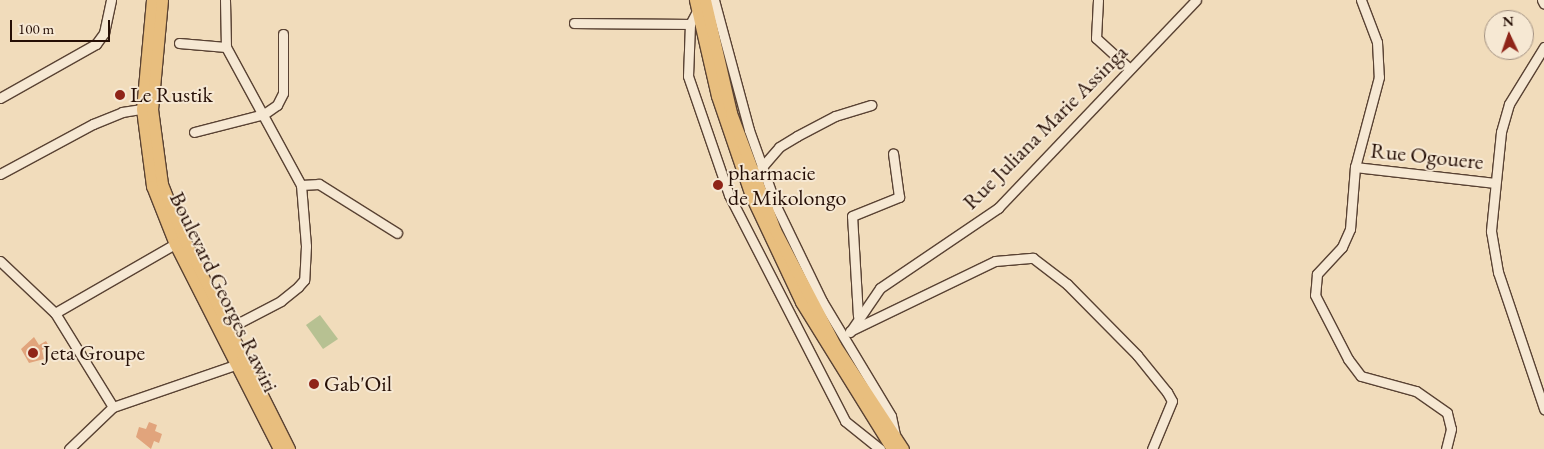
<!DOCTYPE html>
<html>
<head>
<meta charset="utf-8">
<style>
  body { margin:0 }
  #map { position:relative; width:1544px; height:449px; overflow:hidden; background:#f1dcbb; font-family:"EB Garamond",serif }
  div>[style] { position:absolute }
  .green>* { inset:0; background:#b7c192 }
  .building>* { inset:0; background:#e1a47c }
  .roads { filter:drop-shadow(1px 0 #594233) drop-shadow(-1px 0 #594233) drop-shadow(0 1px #594233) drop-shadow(0 -1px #594233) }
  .minor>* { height:9px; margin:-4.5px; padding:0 4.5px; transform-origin:4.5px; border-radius:4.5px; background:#f6e8d3 }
  .major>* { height:11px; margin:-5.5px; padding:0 5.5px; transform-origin:5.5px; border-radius:5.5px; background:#e8be7e }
  .dots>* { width:14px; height:14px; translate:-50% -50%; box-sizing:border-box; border:2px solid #f6e8d3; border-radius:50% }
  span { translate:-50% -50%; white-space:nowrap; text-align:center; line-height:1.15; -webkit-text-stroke:4px #f6e8d3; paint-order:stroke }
  .poi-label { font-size:22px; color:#260f06 }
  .left { translate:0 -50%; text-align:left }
  .street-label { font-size:22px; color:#260f06 }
  .north { position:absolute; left:1484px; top:10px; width:50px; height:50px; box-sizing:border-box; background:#f6e8d3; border:1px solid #a39181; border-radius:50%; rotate:357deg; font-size:14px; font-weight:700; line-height:20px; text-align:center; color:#260f06 }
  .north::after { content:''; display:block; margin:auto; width:18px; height:22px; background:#8f2418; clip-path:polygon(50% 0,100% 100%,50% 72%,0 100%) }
  .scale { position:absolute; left:10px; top:20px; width:100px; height:22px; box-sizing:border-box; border:2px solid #260f06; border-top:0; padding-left:6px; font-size:15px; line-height:18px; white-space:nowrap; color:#260f06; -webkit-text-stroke:4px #f6e8d3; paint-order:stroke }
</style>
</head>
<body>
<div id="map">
  <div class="green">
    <div style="clip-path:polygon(320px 315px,338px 339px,323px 349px,306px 325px)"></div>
  </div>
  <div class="building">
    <div style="clip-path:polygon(34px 337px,39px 345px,46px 341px,49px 346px,42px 350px,44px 359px,29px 363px,21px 349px)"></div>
    <div style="clip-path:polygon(149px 422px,157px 425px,155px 431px,162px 434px,159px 443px,154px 441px,151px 449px,136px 437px,139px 427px,146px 429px)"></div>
  </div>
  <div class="roads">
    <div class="minor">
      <div style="left:225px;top:0;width:47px;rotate:88.8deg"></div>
      <div style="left:226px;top:47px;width:157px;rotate:61.5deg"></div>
      <div style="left:301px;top:185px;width:61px;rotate:85.3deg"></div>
      <div style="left:306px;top:246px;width:34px;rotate:93deg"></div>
      <div style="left:304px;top:280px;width:9px;rotate:131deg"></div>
      <div style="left:298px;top:287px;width:22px;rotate:141deg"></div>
      <div style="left:281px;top:301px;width:59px;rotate:152.6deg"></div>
      <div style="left:714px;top:0;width:135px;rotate:74.9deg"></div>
      <div style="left:749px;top:130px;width:83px;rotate:70.3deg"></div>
      <div style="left:777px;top:208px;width:103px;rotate:64.2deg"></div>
      <div style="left:822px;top:301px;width:134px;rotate:59deg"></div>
      <div style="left:891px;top:416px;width:19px;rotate:78deg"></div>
      <div style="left:1098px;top:0;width:38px;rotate:93deg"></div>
      <div style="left:1096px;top:38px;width:46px;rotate:42.4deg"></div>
      <div style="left:1361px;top:0;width:45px;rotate:69.1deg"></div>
      <div style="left:1377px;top:42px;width:35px;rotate:87deg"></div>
      <div style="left:1379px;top:77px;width:93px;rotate:104.9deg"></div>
      <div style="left:1355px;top:167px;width:62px;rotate:94.6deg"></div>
      <div style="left:1350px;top:229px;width:20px;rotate:114deg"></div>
      <div style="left:1342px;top:247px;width:37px;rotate:133deg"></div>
      <div style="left:1317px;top:274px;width:21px;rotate:95deg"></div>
      <div style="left:1315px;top:295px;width:72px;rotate:62.7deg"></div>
      <div style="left:1348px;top:359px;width:21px;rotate:53deg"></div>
      <div style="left:1361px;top:376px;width:57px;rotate:15.3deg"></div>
      <div style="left:1416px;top:391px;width:38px;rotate:35deg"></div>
      <div style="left:1447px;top:413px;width:16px;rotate:76deg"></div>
      <div style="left:1451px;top:429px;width:21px;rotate:104deg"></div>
      <div style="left:1542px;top:0;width:4px;rotate:63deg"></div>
      <div style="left:697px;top:11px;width:15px;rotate:118deg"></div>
      <div style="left:690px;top:24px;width:52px;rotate:92.2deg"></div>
      <div style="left:688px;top:76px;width:126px;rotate:71deg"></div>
      <div style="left:729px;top:195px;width:254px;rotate:62.8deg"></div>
      <div style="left:845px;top:421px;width:45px;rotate:38.7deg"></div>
      <div style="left:574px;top:23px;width:116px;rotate:0.5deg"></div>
      <div style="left:179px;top:43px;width:47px;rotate:4.9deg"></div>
      <div style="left:1544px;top:47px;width:67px;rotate:121.6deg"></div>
      <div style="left:1509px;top:104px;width:29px;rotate:106deg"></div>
      <div style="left:1501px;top:132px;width:100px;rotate:95.8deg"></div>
      <div style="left:1491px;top:231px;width:42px;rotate:80.3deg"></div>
      <div style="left:1498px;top:272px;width:145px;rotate:71.4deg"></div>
      <div style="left:0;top:98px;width:110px;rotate:-29.4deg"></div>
      <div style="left:96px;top:44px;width:14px;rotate:-54deg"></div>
      <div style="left:104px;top:33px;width:34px;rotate:-78deg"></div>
      <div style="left:194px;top:132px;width:72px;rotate:-14.4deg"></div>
      <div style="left:264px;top:114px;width:16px;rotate:-35deg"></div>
      <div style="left:277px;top:105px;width:13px;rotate:-63deg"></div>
      <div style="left:283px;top:93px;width:59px;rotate:-90deg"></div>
      <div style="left:1355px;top:167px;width:141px;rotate:6.5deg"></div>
      <div style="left:761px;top:168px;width:28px;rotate:-49deg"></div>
      <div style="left:779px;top:147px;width:21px;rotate:-31deg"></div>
      <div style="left:797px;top:136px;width:43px;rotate:-27.8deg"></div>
      <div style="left:835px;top:116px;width:38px;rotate:-17deg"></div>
      <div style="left:0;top:174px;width:106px;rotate:-28.3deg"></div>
      <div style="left:93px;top:124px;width:31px;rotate:-22deg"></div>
      <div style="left:122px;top:112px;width:20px;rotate:-9deg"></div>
      <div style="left:301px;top:185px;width:18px;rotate:-3deg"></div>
      <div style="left:319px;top:184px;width:92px;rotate:32.1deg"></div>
      <div style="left:0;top:261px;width:76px;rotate:43.4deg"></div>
      <div style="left:55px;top:313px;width:110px;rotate:58.3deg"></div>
      <div style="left:55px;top:313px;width:138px;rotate:-29.9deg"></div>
      <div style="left:858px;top:316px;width:100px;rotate:-93.4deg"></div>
      <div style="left:852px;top:216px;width:51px;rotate:-22deg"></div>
      <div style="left:899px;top:197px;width:44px;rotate:-97.8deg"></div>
      <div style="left:850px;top:331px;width:161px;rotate:-25.8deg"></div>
      <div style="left:995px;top:261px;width:38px;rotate:-5deg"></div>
      <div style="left:1033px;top:258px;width:43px;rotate:37.4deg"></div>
      <div style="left:1067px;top:284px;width:100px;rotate:45.4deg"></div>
      <div style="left:1137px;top:355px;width:48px;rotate:51deg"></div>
      <div style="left:1167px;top:392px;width:10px;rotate:61deg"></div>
      <div style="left:1172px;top:401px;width:52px;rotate:112.6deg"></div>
      <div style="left:850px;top:332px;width:53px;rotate:-55.7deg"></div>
      <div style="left:880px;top:288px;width:143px;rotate:-34.1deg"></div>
      <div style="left:998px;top:208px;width:287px;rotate:-46.4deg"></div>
      <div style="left:69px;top:449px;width:61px;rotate:-43.7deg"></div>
      <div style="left:113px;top:407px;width:129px;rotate:-19deg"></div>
    </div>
    <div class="major">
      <div style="left:152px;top:0;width:109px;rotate:95.2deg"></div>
      <div style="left:142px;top:109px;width:78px;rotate:82.6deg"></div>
      <div style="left:152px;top:186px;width:62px;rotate:68.4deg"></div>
      <div style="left:175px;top:244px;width:230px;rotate:63.1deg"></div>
      <div style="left:162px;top:0;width:109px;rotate:95.2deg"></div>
      <div style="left:152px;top:109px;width:76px;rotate:82.4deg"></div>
      <div style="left:162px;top:184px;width:57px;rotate:68.4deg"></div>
      <div style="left:183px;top:237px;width:237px;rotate:63.4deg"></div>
      <div style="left:695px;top:0;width:98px;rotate:77.1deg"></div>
      <div style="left:717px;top:96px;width:106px;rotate:71.2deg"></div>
      <div style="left:751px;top:196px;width:117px;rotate:64.7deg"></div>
      <div style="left:801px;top:302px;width:173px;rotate:58.2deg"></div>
      <div style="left:705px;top:0;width:116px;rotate:77deg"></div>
      <div style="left:731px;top:113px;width:125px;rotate:69.4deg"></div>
      <div style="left:775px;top:230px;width:130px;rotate:62.4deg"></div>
      <div style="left:835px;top:345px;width:124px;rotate:56.8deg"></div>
    </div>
  </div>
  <div class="dots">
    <div style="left:120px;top:95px;background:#8f2418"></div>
    <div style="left:718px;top:185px;background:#8f2418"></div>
    <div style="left:33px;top:353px;background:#8f2418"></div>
    <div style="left:314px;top:384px;background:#8f2418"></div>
  </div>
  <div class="poi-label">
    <span class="left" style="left:130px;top:95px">Le Rustik</span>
    <span class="left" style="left:728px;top:185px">pharmacie<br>de Mikolongo</span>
    <span class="left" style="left:43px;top:353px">Jeta Groupe</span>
    <span class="left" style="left:324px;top:384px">Gab'Oil</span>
  </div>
  <div class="street-label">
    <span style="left:1045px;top:127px;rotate:-45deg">Rue Juliana Marie Assinga</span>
    <span style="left:1427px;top:156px;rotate:6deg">Rue Ogouere</span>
    <span style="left:224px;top:292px;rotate:64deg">Boulevard Georges Rawiri</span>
  </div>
  <div class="north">N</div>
  <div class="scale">100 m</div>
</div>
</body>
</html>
